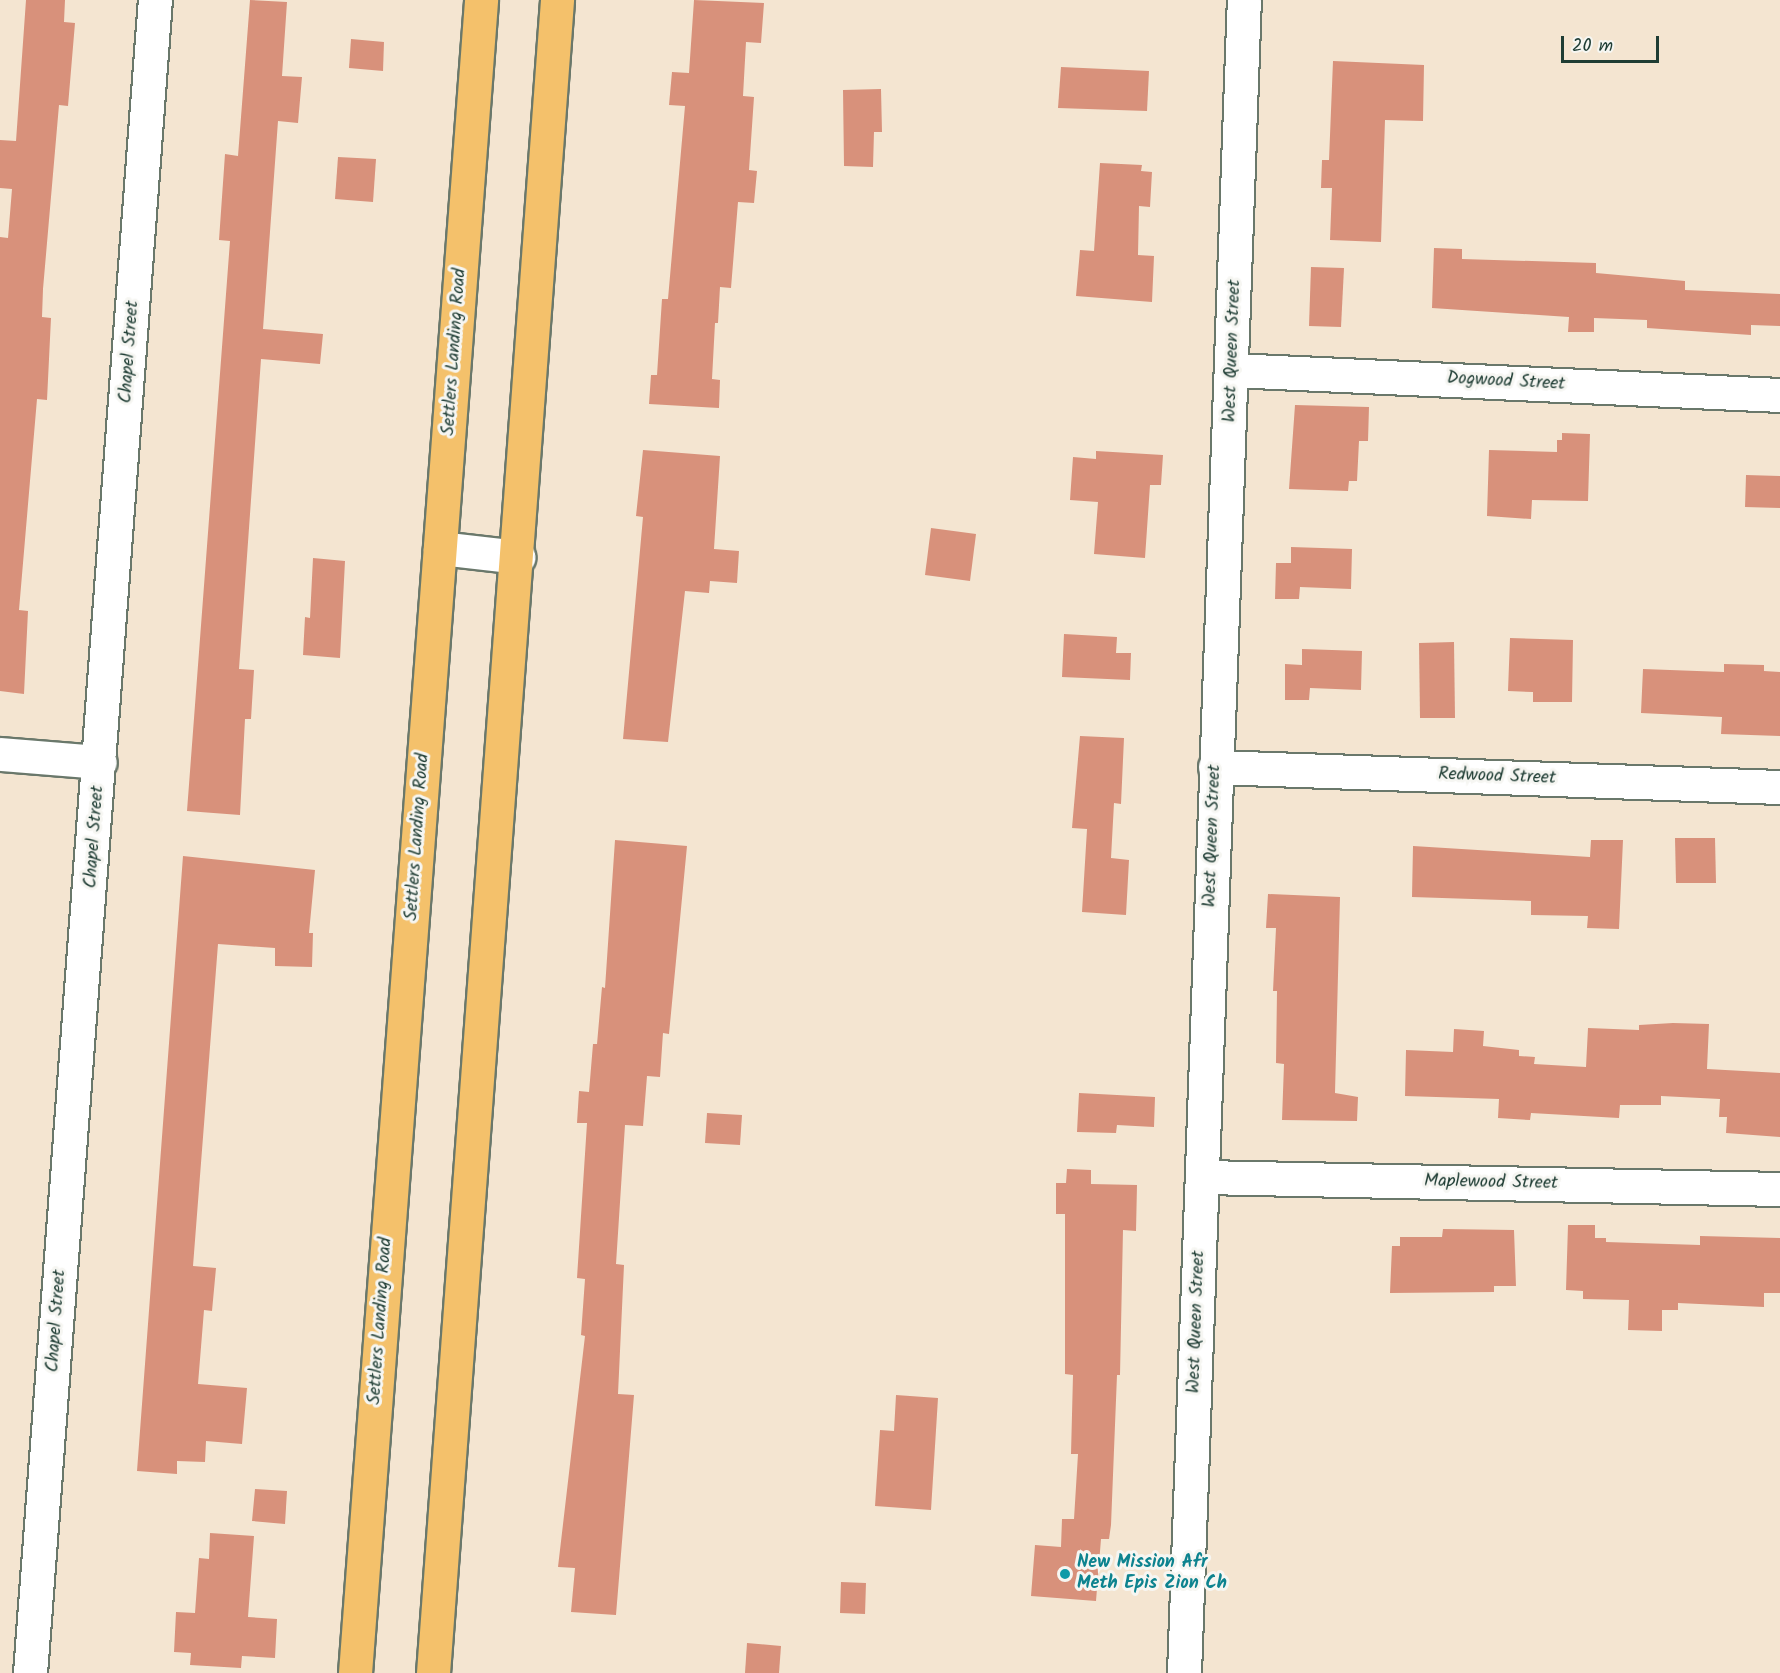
<!DOCTYPE html>
<html>
<head>
<meta charset="utf-8">
<style>
  body { margin:0 }
  #map { position:relative; width:1780px; height:1673px; overflow:hidden; background:#f4e5d1; font-family:Kalam,sans-serif }
  div>[style] { position:absolute }
  .building>* { inset:0; background:#d8917b }
  .roads { filter:drop-shadow(2px 0 #6a786b) drop-shadow(-2px 0 #6a786b) drop-shadow(0 2px #6a786b) drop-shadow(0 -2px #6a786b) }
  .minor>* { height:33px; margin:-16.5px; padding:0 16.5px; transform-origin:16.5px; border-radius:16.5px; background:#fff }
  .major>* { height:33px; margin:-16.5px; padding:0 16.5px; transform-origin:16.5px; border-radius:16.5px; background:#f4c16b }
  .dots>* { width:16px; height:16px; translate:-50% -50%; box-sizing:border-box; border:3px solid #f6f6f2; border-radius:50% }
  span { translate:-50% -50%; white-space:nowrap; text-align:center; line-height:1.15; -webkit-text-stroke:6px #f6f6f2; paint-order:stroke }
  .street-label { font-size:18px; color:#1f3d34 }
  .culture-label { font-size:18px; color:#0d838f; font-weight:700 }
  .left { translate:0 -50%; text-align:left }
  .scale { position:absolute; left:1561px; top:36px; width:98px; height:27px; box-sizing:border-box; border:3px solid #1f3d34; border-top:0; padding-left:8px; font-size:18px; line-height:21px; white-space:nowrap; color:#1f3d34; -webkit-text-stroke:4px #f6f6f2; paint-order:stroke }
</style>
</head>
<body>
<div id="map">
  <div class="building">
    <div style="clip-path:polygon(26px 0,65px 0,64px 22px,75px 23px,68px 106px,59px 105px,43px 289px,42px 317px,51px 318px,47px 400px,37px 399px,19px 610px,28px 611px,24px 694px,0 691px,0 237px,8px 238px,12px 189px,0 188px,0 140px,16px 141px)"></div>
    <div style="clip-path:polygon(250px 0,287px 2px,282px 76px,302px 77px,298px 123px,278px 121px,263px 329px,323px 334px,320px 364px,261px 359px,239px 669px,254px 670px,251px 719px,245px 719px,240px 815px,187px 811px,230px 241px,219px 240px,225px 154px,238px 156px)"></div>
    <div style="clip-path:polygon(694px 0,764px 3px,761px 43px,746px 42px,743px 96px,754px 97px,749px 170px,757px 171px,754px 203px,738px 202px,731px 288px,720px 287px,718px 323px,715px 323px,712px 379px,720px 380px,719px 408px,649px 404px,651px 375px,657px 375px,662px 299px,668px 299px,685px 106px,669px 105px,672px 72px,689px 73px)"></div>
    <div style="clip-path:polygon(351px 39px,384px 42px,383px 71px,349px 68px)"></div>
    <div style="clip-path:polygon(1333px 61px,1424px 65px,1423px 121px,1385px 120px,1381px 242px,1330px 240px,1332px 188px,1321px 188px,1322px 160px,1329px 160px)"></div>
    <div style="clip-path:polygon(1061px 67px,1149px 71px,1147px 111px,1058px 108px)"></div>
    <div style="clip-path:polygon(881px 89px,882px 132px,874px 132px,873px 167px,844px 166px,843px 90px)"></div>
    <div style="clip-path:polygon(338px 157px,376px 159px,373px 202px,335px 199px)"></div>
    <div style="clip-path:polygon(1100px 163px,1142px 165px,1141px 171px,1152px 172px,1150px 207px,1139px 206px,1138px 255px,1154px 256px,1152px 302px,1076px 296px,1080px 250px,1094px 251px)"></div>
    <div style="clip-path:polygon(1434px 248px,1462px 249px,1462px 259px,1596px 263px,1596px 273px,1685px 281px,1685px 290px,1780px 294px,1780px 326px,1751px 325px,1751px 335px,1647px 328px,1647px 320px,1594px 318px,1594px 332px,1568px 332px,1569px 317px,1432px 308px)"></div>
    <div style="clip-path:polygon(1311px 267px,1344px 268px,1341px 327px,1309px 326px)"></div>
    <div style="clip-path:polygon(1295px 405px,1369px 407px,1368px 441px,1359px 441px,1357px 481px,1349px 481px,1348px 491px,1289px 489px)"></div>
    <div style="clip-path:polygon(1562px 433px,1590px 434px,1588px 501px,1532px 500px,1531px 519px,1487px 516px,1489px 450px,1557px 452px,1557px 440px,1562px 440px)"></div>
    <div style="clip-path:polygon(643px 450px,720px 456px,714px 549px,739px 551px,737px 583px,710px 581px,709px 593px,685px 591px,668px 742px,623px 739px,643px 517px,636px 516px)"></div>
    <div style="clip-path:polygon(1096px 451px,1163px 455px,1161px 485px,1150px 485px,1145px 558px,1094px 554px,1098px 502px,1070px 500px,1073px 457px,1096px 459px)"></div>
    <div style="clip-path:polygon(1746px 475px,1780px 476px,1780px 508px,1745px 507px)"></div>
    <div style="clip-path:polygon(931px 528px,976px 534px,970px 581px,925px 575px)"></div>
    <div style="clip-path:polygon(1291px 547px,1352px 549px,1351px 589px,1300px 587px,1299px 599px,1275px 599px,1276px 563px,1291px 563px)"></div>
    <div style="clip-path:polygon(313px 558px,345px 561px,340px 658px,303px 655px,305px 617px,310px 618px)"></div>
    <div style="clip-path:polygon(1064px 634px,1117px 637px,1116px 653px,1131px 653px,1130px 680px,1062px 677px)"></div>
    <div style="clip-path:polygon(1510px 638px,1573px 640px,1572px 702px,1533px 702px,1533px 692px,1508px 691px)"></div>
    <div style="clip-path:polygon(1454px 642px,1455px 718px,1420px 718px,1419px 643px)"></div>
    <div style="clip-path:polygon(1302px 649px,1362px 651px,1361px 690px,1310px 688px,1309px 700px,1285px 700px,1285px 664px,1302px 665px)"></div>
    <div style="clip-path:polygon(1724px 664px,1764px 665px,1764px 671px,1780px 672px,1780px 736px,1721px 734px,1722px 717px,1641px 713px,1643px 669px,1724px 672px)"></div>
    <div style="clip-path:polygon(1080px 736px,1124px 738px,1121px 804px,1114px 803px,1111px 858px,1129px 860px,1126px 915px,1082px 912px,1087px 829px,1072px 828px)"></div>
    <div style="clip-path:polygon(1675px 838px,1715px 838px,1716px 883px,1676px 883px)"></div>
    <div style="clip-path:polygon(615px 840px,687px 846px,669px 1034px,663px 1033px,660px 1077px,647px 1076px,643px 1126px,625px 1125px,616px 1264px,624px 1265px,618px 1394px,634px 1395px,616px 1615px,571px 1612px,575px 1568px,558px 1567px,585px 1336px,581px 1335px,585px 1279px,577px 1278px,587px 1123px,577px 1123px,579px 1091px,589px 1092px,593px 1044px,597px 1044px,602px 987px,605px 988px)"></div>
    <div style="clip-path:polygon(1591px 840px,1623px 840px,1619px 929px,1587px 928px,1588px 916px,1531px 915px,1531px 901px,1412px 897px,1413px 846px,1590px 857px)"></div>
    <div style="clip-path:polygon(183px 856px,315px 870px,309px 933px,313px 933px,312px 967px,275px 966px,275px 948px,218px 944px,193px 1266px,216px 1268px,212px 1311px,204px 1310px,198px 1384px,247px 1388px,242px 1444px,206px 1441px,205px 1462px,177px 1461px,177px 1474px,137px 1471px)"></div>
    <div style="clip-path:polygon(1268px 894px,1340px 897px,1335px 1093px,1358px 1097px,1357px 1121px,1282px 1120px,1284px 1064px,1276px 1063px,1277px 991px,1273px 991px,1276px 928px,1266px 928px)"></div>
    <div style="clip-path:polygon(1673px 1023px,1709px 1024px,1707px 1069px,1780px 1073px,1780px 1137px,1726px 1133px,1727px 1117px,1719px 1117px,1720px 1099px,1661px 1096px,1661px 1105px,1620px 1105px,1619px 1118px,1531px 1113px,1530px 1120px,1498px 1118px,1499px 1099px,1405px 1096px,1406px 1050px,1453px 1052px,1454px 1029px,1484px 1031px,1483px 1046px,1519px 1050px,1519px 1056px,1535px 1057px,1534px 1064px,1586px 1067px,1588px 1028px,1639px 1030px,1639px 1025px)"></div>
    <div style="clip-path:polygon(1079px 1093px,1155px 1097px,1154px 1127px,1117px 1125px,1116px 1133px,1077px 1132px)"></div>
    <div style="clip-path:polygon(707px 1113px,742px 1115px,740px 1145px,705px 1143px)"></div>
    <div style="clip-path:polygon(1067px 1169px,1091px 1170px,1091px 1184px,1137px 1185px,1136px 1231px,1123px 1230px,1120px 1375px,1117px 1375px,1111px 1525px,1109px 1539px,1101px 1539px,1096px 1601px,1031px 1596px,1035px 1545px,1061px 1547px,1062px 1519px,1074px 1519px,1078px 1454px,1071px 1454px,1073px 1375px,1065px 1374px,1065px 1214px,1056px 1214px,1056px 1183px,1066px 1183px)"></div>
    <div style="clip-path:polygon(1568px 1225px,1595px 1225px,1595px 1238px,1606px 1238px,1606px 1242px,1700px 1245px,1700px 1236px,1780px 1238px,1780px 1293px,1764px 1293px,1764px 1307px,1678px 1303px,1678px 1310px,1662px 1310px,1662px 1331px,1628px 1330px,1629px 1300px,1583px 1299px,1583px 1291px,1566px 1290px)"></div>
    <div style="clip-path:polygon(1443px 1229px,1514px 1230px,1516px 1286px,1494px 1286px,1494px 1292px,1390px 1293px,1392px 1246px,1400px 1246px,1400px 1237px,1442px 1237px)"></div>
    <div style="clip-path:polygon(896px 1395px,938px 1398px,931px 1510px,875px 1506px,880px 1430px,894px 1431px)"></div>
    <div style="clip-path:polygon(255px 1489px,287px 1491px,285px 1524px,252px 1521px)"></div>
    <div style="clip-path:polygon(210px 1533px,254px 1536px,248px 1617px,277px 1619px,275px 1658px,242px 1656px,241px 1668px,190px 1665px,191px 1653px,174px 1652px,176px 1612px,195px 1613px,199px 1558px,209px 1559px)"></div>
    <div style="clip-path:polygon(841px 1582px,866px 1583px,865px 1614px,840px 1613px)"></div>
    <div style="clip-path:polygon(747px 1643px,781px 1646px,779px 1673px,745px 1673px)"></div>
  </div>
  <div class="roads">
    <div class="minor">
      <div style="left:1232px;top:370px;width:549px;rotate:2.61deg"></div>
      <div style="left:440px;top:548px;width:79px;rotate:6.6deg"></div>
      <div style="left:0;top:754px;width:100px;rotate:4.6deg"></div>
      <div style="left:1215px;top:767px;width:565px;rotate:2.03deg"></div>
      <div style="left:1203px;top:1177px;width:577px;rotate:1.19deg"></div>
      <div style="left:30px;top:1673px;width:1678px;rotate:-85.73deg"></div>
      <div style="left:1184px;top:1673px;width:1674px;rotate:-87.95deg"></div>
    </div>
    <div class="major">
      <div style="left:355px;top:1673px;width:1678px;rotate:-85.69deg"></div>
      <div style="left:433px;top:1673px;width:1678px;rotate:-85.76deg"></div>
    </div>
  </div>
  <div class="dots">
    <div style="left:1065px;top:1574px;background:#0f9aa8"></div>
  </div>
  <div class="street-label">
    <span style="left:1233px;top:351px;rotate:-88deg">West Queen Street</span>
    <span style="left:130px;top:352px;rotate:-86deg">Chapel Street</span>
    <span style="left:455px;top:352px;rotate:-86deg">Settlers Landing Road</span>
    <span style="left:1506px;top:382px;rotate:3deg">Dogwood Street</span>
    <span style="left:1497px;top:777px;rotate:2deg">Redwood Street</span>
    <span style="left:1213px;top:836px;rotate:-88deg">West Queen Street</span>
    <span style="left:95px;top:837px;rotate:-86deg">Chapel Street</span>
    <span style="left:418px;top:837px;rotate:-86deg">Settlers Landing Road</span>
    <span style="left:1491px;top:1183px;rotate:1deg">Maplewood Street</span>
    <span style="left:57px;top:1321px;rotate:-86deg">Chapel Street</span>
    <span style="left:381px;top:1321px;rotate:-86deg">Settlers Landing Road</span>
    <span style="left:1197px;top:1322px;rotate:-88deg">West Queen Street</span>
  </div>
  <div class="culture-label">
    <span class="left" style="left:1077px;top:1574px">New Mission Afr<br>Meth Epis Zion Ch</span>
  </div>
  <div class="scale">20 m</div>
</div>
</body>
</html>
